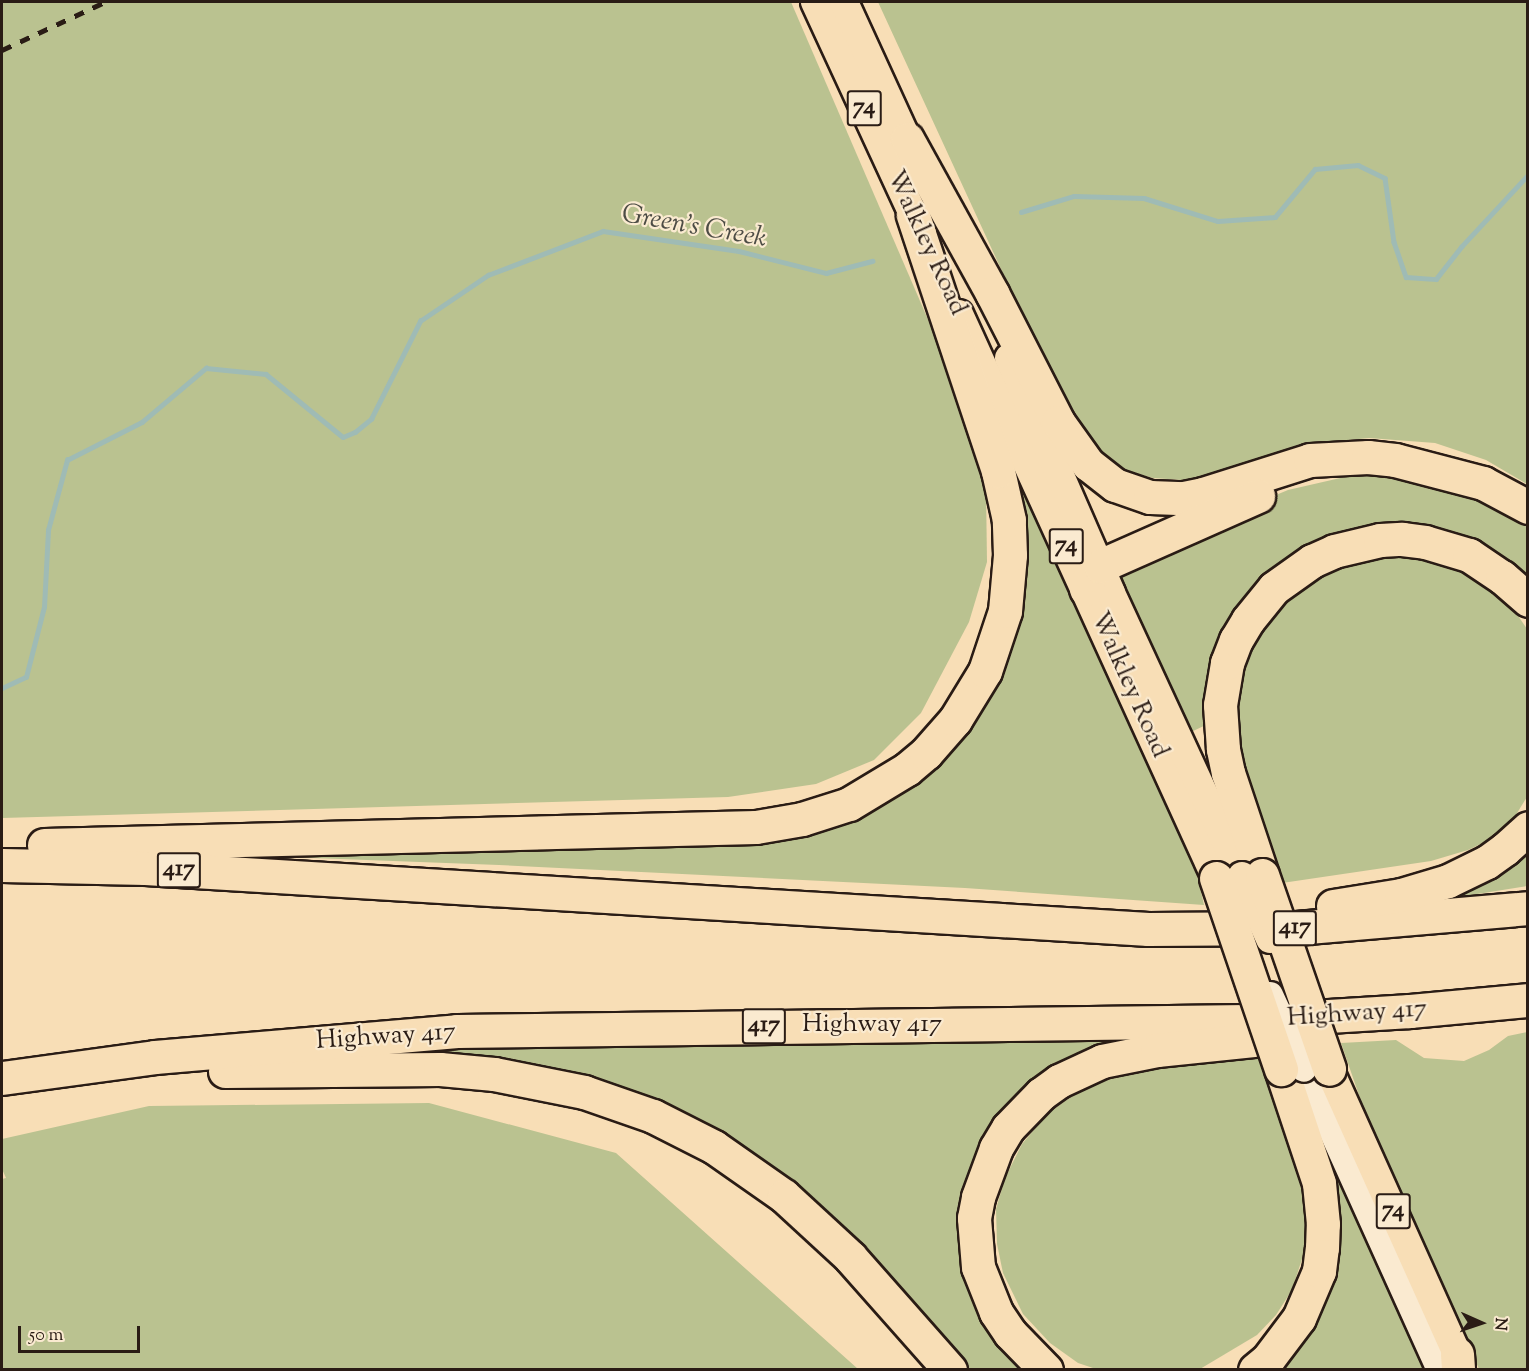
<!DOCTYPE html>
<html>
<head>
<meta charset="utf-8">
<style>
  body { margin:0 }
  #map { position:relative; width:1529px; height:1371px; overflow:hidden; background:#f8deb6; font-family:"Sorts Mill Goudy",serif }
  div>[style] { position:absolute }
  .green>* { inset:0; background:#bac290 }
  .stream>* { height:4.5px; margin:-2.25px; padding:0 2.25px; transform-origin:2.25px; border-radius:2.25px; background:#9fbbb5 }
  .roads { filter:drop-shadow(2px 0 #2a1c15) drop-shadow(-2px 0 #2a1c15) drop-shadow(0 2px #2a1c15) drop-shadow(0 -2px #2a1c15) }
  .secondary>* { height:26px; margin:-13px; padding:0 13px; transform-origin:13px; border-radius:13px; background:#faead0 }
  .primary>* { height:28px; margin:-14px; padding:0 14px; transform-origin:14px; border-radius:14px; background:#f8deb6 }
  .motorway>* { height:33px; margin:-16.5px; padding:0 16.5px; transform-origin:16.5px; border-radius:16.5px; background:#f8deb6 }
  .rail>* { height:4.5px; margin-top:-2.25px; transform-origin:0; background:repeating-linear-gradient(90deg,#2a1c15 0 10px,transparent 0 20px) }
  .bridges { filter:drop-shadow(2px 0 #2a1c15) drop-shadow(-2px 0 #2a1c15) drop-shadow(0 2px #2a1c15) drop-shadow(0 -2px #2a1c15) }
  .secondary-bridge>* { height:26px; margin:-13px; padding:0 13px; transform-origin:13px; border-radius:13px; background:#faead0 }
  .primary-bridge>* { height:28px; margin:-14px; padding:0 14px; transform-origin:14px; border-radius:14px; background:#f8deb6 }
  .motorway-bridge>* { height:33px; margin:-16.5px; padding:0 16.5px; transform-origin:16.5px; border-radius:16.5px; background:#f8deb6 }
  span { translate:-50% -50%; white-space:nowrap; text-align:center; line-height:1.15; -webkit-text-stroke:4.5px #faead0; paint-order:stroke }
  .shield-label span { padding:2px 4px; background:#faead0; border:2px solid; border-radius:4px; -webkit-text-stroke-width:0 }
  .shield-label { font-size:24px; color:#2a1c15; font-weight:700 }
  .street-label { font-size:26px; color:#2a1c15 }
  .water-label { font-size:27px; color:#4d4c45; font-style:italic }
  .frame { position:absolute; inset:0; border:3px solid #2a1c15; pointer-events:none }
  .north { position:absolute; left:1451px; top:1293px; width:60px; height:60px; -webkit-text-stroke:4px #faead0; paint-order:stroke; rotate:93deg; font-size:16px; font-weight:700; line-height:24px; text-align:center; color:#2a1c15 }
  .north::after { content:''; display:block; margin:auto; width:21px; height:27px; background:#2a1c15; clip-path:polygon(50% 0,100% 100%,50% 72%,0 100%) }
  .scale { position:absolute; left:18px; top:1326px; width:122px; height:27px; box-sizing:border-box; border:3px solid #2a1c15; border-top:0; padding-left:8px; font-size:18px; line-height:21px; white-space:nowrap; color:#2a1c15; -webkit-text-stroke:4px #faead0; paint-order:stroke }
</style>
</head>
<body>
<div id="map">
  <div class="green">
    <div style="clip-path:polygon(2px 2px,791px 2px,939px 345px,969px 428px,986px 490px,987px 562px,969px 622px,921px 713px,874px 760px,816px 784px,728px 797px,2px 818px)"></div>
    <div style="clip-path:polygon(878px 2px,1527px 2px,1527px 484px,1486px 460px,1435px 443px,1369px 438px,1298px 445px,1212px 475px,1182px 480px,1153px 478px,1115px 468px,1091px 445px,1048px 371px)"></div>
    <div style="clip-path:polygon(1011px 452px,1193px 856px,1204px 905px,965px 888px,499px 865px,211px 854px,652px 838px,883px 797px,1001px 659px)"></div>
    <div style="clip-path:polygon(1388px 474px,1452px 485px,1527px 521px,1527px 587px,1433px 536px,1289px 567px,1208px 724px,1191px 732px,1116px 571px,1213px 521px,1288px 490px,1349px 476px)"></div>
    <div style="clip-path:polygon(1401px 555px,1447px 565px,1489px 588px,1510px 604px,1527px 629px,1527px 797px,1514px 818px,1491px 839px,1468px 850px,1431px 861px,1282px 883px,1255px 807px,1239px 746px,1233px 707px,1243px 663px,1284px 601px,1310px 577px,1343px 564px,1375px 557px)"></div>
    <div style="clip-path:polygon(1527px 839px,1527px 886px,1446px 899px)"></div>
    <div style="clip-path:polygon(1527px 1032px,1527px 1369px,1479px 1369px,1371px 1130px,1341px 1043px,1396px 1040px,1424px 1058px,1464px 1061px,1489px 1050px,1508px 1036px)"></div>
    <div style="clip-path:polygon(1105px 1038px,1107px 1051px,1052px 1073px,966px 1226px,1033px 1369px,960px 1369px,732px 1146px,434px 1063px,434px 1049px)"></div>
    <div style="clip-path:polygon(1259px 1050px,1309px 1169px,1312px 1228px,1292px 1290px,1276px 1315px,1257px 1335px,1200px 1369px,1096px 1369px,1078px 1363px,1050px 1343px,1023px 1314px,1003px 1273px,997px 1244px,996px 1209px,1005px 1178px,1022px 1144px,1047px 1114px,1078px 1092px,1103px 1081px,1146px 1070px)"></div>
    <div style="clip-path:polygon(429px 1103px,616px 1153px,858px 1369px,2px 1369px,2px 1179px,6px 1178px,2px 1169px,2px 1139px,149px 1106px)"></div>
    <div style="clip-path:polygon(1330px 1158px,1429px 1369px,1269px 1370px,1296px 1340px,1322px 1162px)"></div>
  </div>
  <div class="stream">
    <div style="left:1021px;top:212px;width:55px;rotate:-16.8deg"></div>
    <div style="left:1074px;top:196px;width:70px;rotate:1.6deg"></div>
    <div style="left:1144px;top:198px;width:77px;rotate:17.3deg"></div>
    <div style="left:1218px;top:221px;width:57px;rotate:-4deg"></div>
    <div style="left:1275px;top:217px;width:62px;rotate:-50.2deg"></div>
    <div style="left:1315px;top:169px;width:43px;rotate:-5.3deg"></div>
    <div style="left:1358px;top:165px;width:30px;rotate:26deg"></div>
    <div style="left:1385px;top:178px;width:65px;rotate:82deg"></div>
    <div style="left:1394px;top:242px;width:37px;rotate:71deg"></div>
    <div style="left:1406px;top:277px;width:30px;rotate:4deg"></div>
    <div style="left:1436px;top:279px;width:41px;rotate:-52deg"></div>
    <div style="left:1461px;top:247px;width:98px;rotate:-47.1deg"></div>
    <div style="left:2px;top:688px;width:26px;rotate:-25deg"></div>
    <div style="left:26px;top:677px;width:72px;rotate:-75.6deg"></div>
    <div style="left:44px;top:607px;width:77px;rotate:-87deg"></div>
    <div style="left:48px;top:530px;width:73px;rotate:-74.8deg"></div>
    <div style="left:67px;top:460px;width:84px;rotate:-26.9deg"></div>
    <div style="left:142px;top:422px;width:84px;rotate:-40.2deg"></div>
    <div style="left:206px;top:368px;width:60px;rotate:5.7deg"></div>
    <div style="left:266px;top:374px;width:99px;rotate:39.3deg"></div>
    <div style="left:343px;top:437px;width:13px;rotate:-23deg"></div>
    <div style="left:355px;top:432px;width:21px;rotate:-39deg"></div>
    <div style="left:371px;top:419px;width:110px;rotate:-63.4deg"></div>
    <div style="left:420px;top:321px;width:82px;rotate:-34.1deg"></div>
    <div style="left:488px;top:275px;width:123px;rotate:-20.9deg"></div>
    <div style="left:603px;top:231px;width:137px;rotate:8.4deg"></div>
    <div style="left:739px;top:251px;width:90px;rotate:14.2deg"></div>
    <div style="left:826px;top:273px;width:48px;rotate:-14.6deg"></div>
  </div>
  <div class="roads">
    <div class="secondary">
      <div style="left:1304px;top:1069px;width:330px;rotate:65.7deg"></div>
    </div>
    <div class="primary">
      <div style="left:815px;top:2px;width:255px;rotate:65.2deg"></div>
      <div style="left:844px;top:2px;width:173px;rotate:65.4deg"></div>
      <div style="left:959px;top:314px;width:620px;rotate:65.5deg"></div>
      <div style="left:1009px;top:358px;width:256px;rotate:66.5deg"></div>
      <div style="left:1111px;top:593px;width:312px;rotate:65.2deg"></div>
      <div style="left:1329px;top:1069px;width:312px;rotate:65.8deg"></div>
    </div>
    <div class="motorway">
      <div style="left:907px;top:139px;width:176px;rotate:61.1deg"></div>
      <div style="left:992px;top:293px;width:145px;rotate:62.9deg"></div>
      <div style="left:1058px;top:422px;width:52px;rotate:54.5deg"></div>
      <div style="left:1088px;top:464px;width:34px;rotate:38deg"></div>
      <div style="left:1115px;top:485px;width:37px;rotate:19deg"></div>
      <div style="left:1150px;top:497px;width:34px;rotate:2deg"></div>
      <div style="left:1184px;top:498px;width:19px;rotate:-12deg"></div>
      <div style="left:1203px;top:494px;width:112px;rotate:-17.6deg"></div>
      <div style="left:1310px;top:460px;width:58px;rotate:-3deg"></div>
      <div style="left:1368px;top:457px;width:27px;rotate:6deg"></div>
      <div style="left:1395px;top:460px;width:91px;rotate:14.6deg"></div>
      <div style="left:1483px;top:483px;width:51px;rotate:28.1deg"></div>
      <div style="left:1086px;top:589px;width:15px;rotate:-74deg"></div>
      <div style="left:1090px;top:575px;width:13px;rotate:-42deg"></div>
      <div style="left:1100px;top:566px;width:173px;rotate:-23.9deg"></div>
      <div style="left:44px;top:845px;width:712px;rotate:-1.45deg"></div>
      <div style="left:756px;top:827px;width:47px;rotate:-9.9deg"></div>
      <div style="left:802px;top:819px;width:49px;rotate:-17.7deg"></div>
      <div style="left:849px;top:804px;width:68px;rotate:-31.1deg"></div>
      <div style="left:907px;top:769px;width:25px;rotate:-40deg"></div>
      <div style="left:926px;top:753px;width:44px;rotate:-48.7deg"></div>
      <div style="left:955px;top:720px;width:57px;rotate:-58.5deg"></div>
      <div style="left:985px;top:671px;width:63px;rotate:-71.6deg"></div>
      <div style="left:1005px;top:611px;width:56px;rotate:-84.9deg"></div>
      <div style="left:1010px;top:555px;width:35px;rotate:-92deg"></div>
      <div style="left:1009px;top:520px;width:50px;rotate:-102.7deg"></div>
      <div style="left:998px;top:471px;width:270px;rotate:-108.4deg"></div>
      <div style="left:2px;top:865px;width:143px;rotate:1.2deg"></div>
      <div style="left:145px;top:868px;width:1005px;rotate:3.48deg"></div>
      <div style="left:1148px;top:929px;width:148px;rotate:-0.4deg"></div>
      <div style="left:1296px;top:928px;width:233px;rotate:-4.9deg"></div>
      <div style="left:1262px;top:875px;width:108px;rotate:-108.4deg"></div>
      <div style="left:1228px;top:773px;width:25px;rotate:-102deg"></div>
      <div style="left:1223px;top:749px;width:44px;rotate:-93.9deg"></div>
      <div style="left:1220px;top:705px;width:43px;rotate:-80.5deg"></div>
      <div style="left:1227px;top:663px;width:25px;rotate:-69deg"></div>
      <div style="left:1236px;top:640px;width:23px;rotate:-59deg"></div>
      <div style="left:1248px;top:620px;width:41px;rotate:-50.9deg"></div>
      <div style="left:1274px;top:588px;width:47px;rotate:-35.4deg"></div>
      <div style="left:1312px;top:561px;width:24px;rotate:-24deg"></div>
      <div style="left:1334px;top:551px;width:47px;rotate:-13.4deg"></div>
      <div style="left:1380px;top:540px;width:22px;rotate:-3deg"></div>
      <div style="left:1402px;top:539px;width:23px;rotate:7deg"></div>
      <div style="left:1425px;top:542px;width:46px;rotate:16.5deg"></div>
      <div style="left:1469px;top:555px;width:40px;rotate:34deg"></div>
      <div style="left:1502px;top:577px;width:35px;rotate:41deg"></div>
      <div style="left:1333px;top:906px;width:69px;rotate:-9.2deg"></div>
      <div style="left:1401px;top:895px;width:49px;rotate:-16.6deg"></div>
      <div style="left:1448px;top:881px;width:43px;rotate:-26deg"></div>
      <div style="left:1487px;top:862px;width:22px;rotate:-36deg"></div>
      <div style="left:1505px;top:849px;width:31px;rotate:-42deg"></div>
      <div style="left:225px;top:1071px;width:215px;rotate:-0.5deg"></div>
      <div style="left:440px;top:1069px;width:54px;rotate:5.3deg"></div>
      <div style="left:494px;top:1074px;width:92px;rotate:11.3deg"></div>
      <div style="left:584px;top:1092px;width:73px;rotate:19.2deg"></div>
      <div style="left:653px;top:1116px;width:68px;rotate:26.9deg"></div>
      <div style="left:714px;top:1147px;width:85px;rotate:35deg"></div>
      <div style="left:784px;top:1196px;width:90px;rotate:42.7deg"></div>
      <div style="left:850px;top:1257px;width:151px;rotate:48.5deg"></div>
      <div style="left:2px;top:1078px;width:154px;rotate:-7.8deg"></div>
      <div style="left:155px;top:1057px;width:303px;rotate:-4.9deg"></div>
      <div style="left:457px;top:1031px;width:790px;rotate:-0.73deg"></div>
      <div style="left:1247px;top:1021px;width:163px;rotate:-3.5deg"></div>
      <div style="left:1410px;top:1011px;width:119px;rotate:-5.3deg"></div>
      <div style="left:1457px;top:1354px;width:16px;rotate:86deg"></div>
      <div style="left:1046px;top:1370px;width:52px;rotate:-134.2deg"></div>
      <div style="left:1010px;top:1333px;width:25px;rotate:-124deg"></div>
      <div style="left:996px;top:1312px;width:48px;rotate:-111.8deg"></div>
      <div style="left:978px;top:1267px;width:49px;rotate:-94.7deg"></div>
      <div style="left:974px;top:1218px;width:21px;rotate:-79deg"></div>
      <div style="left:978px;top:1197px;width:52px;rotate:-69.8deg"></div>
      <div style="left:996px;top:1148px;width:23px;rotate:-59deg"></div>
      <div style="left:1008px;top:1128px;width:47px;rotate:-45.9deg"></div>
      <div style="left:1041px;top:1094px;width:22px;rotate:-36deg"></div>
      <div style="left:1059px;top:1081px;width:47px;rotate:-24.9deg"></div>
      <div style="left:1102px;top:1061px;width:56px;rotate:-11.3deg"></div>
      <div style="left:1157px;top:1050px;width:97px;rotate:-5.9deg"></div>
      <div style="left:1255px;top:1370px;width:17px;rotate:-40deg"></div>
      <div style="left:1268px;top:1359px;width:51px;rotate:-52.9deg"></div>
      <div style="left:1299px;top:1318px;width:51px;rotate:-66.9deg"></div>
      <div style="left:1319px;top:1271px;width:23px;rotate:-83deg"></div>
      <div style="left:1322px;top:1248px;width:24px;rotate:-88deg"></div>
      <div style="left:1323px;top:1224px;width:41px;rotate:-95.6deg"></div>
      <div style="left:1319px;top:1183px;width:120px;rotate:-108.4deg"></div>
    </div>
  </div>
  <div class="rail">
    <div style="left:2px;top:50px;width:114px;rotate:-25deg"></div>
  </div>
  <div class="bridges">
    <div class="secondary-bridge">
      <div style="left:1270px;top:995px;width:81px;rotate:65.3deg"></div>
    </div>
    <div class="primary-bridge">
      <div style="left:1242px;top:876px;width:69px;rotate:66deg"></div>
    </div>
    <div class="motorway-bridge">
      <div style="left:1262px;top:875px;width:205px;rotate:70.9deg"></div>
      <div style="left:1216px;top:878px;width:202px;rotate:71.2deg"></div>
    </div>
  </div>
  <div class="shield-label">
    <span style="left:864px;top:108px">74</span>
    <span style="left:1066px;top:546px">74</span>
    <span style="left:179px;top:870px">417</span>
    <span style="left:1295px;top:928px">417</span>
    <span style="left:764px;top:1026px">417</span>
    <span style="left:1393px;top:1211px">74</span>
  </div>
  <div class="street-label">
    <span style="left:926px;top:243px;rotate:65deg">Walkley Road</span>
    <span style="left:1129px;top:685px;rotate:66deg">Walkley Road</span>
    <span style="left:1357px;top:1014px;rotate:-4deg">Highway 417</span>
    <span style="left:872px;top:1025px">Highway 417</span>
    <span style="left:386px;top:1037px;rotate:-4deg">Highway 417</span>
  </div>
  <div class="water-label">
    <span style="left:694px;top:227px;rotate:10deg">Green's Creek</span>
  </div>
  <div class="frame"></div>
  <div class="north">N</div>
  <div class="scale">50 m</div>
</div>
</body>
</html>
